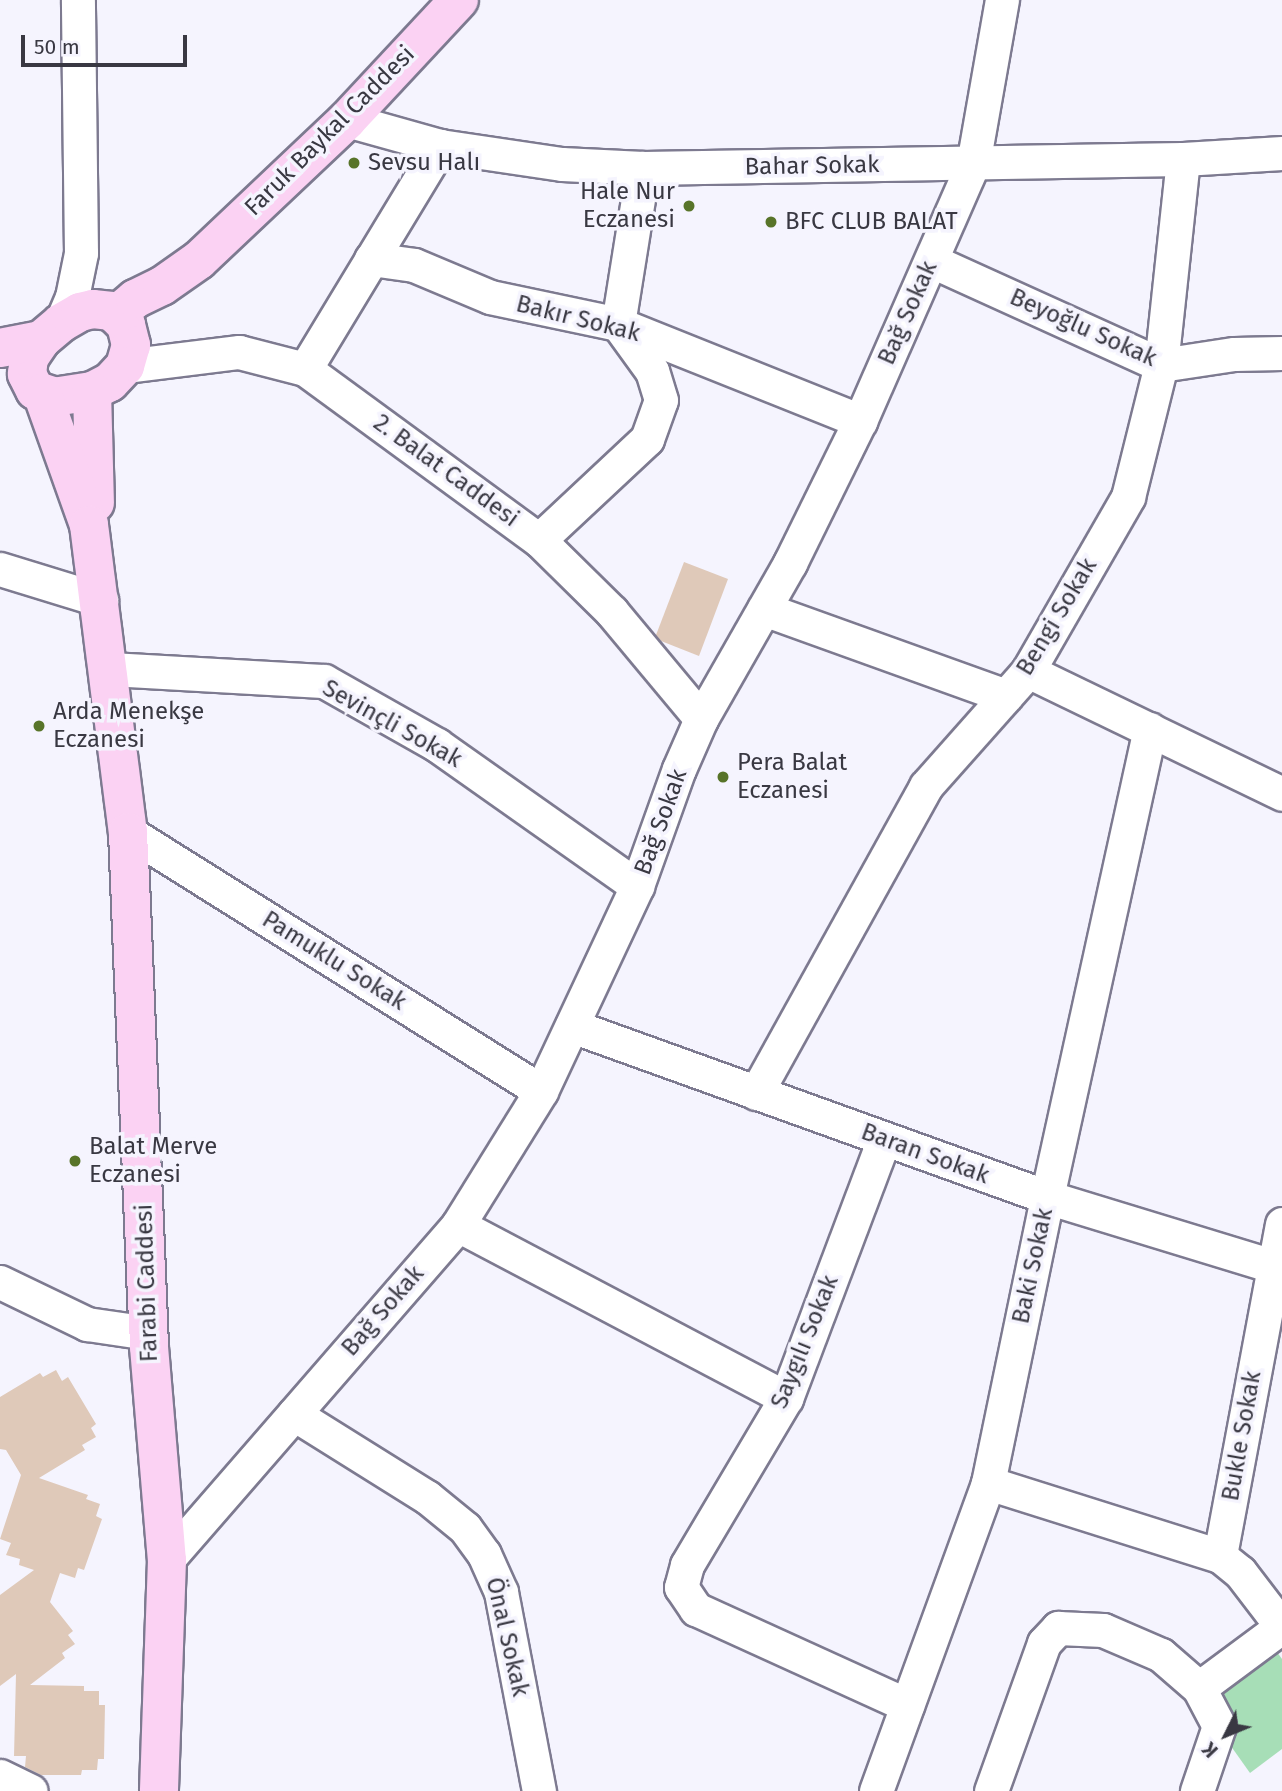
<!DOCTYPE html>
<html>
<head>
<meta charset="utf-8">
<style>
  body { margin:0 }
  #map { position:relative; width:1282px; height:1791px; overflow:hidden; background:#f5f4fe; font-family:"Fira Sans",sans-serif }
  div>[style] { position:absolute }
  .green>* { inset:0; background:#a7deb7 }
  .building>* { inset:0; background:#dfc9b9 }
  .roads { filter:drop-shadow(2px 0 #7d7a90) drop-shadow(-2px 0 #7d7a90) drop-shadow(0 2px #7d7a90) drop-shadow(0 -2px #7d7a90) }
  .minor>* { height:33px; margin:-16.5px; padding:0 16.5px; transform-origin:16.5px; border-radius:16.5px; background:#fff }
  .major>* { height:38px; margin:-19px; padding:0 19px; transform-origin:19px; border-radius:19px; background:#fbd2f3 }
  .dots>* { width:19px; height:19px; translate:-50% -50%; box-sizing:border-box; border:4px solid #f5f4fe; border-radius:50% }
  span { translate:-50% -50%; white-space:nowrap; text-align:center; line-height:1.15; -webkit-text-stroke:7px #f5f4fe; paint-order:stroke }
  .street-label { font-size:24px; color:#393842 }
  .poi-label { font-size:24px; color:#393842 }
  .left { translate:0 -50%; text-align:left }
  .right { translate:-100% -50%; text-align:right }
  .north { position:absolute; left:1191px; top:1700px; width:70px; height:70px; -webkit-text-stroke:5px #f5f4fe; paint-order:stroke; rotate:227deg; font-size:19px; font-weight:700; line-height:28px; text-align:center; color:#393842 }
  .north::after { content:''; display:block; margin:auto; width:24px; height:32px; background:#393842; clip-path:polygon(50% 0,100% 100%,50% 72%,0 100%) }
  .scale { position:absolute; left:21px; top:35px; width:166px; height:32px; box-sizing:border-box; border:4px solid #393842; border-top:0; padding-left:9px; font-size:21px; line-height:24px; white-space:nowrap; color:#393842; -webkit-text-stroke:5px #f5f4fe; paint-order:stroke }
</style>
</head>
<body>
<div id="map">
  <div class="green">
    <div style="clip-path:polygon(1268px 1651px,1277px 1652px,1282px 1659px,1282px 1749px,1250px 1773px,1228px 1742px,1216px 1690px)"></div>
  </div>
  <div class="building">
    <div style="clip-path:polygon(684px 562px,728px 579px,699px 656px,661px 641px,656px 635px)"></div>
    <div style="clip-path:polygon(56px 1370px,62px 1381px,68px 1377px,96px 1424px,91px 1428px,96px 1437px,82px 1445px,85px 1450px,39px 1478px,88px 1495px,86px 1499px,100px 1504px,96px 1516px,102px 1519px,84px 1570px,78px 1568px,75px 1578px,60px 1573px,50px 1602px,73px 1631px,68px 1635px,75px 1644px,62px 1653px,65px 1658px,30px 1685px,84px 1686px,84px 1691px,99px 1691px,99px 1705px,105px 1705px,104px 1759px,98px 1759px,97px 1770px,82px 1770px,81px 1775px,41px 1775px,25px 1767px,26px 1756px,14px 1756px,16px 1674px,0 1686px,0 1595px,34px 1570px,19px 1565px,20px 1559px,6px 1555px,11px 1543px,0 1539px,21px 1475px,6px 1450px,0 1449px,0 1397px,40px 1373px,43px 1377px)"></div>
  </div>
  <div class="roads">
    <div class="minor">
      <div style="left:347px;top:120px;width:97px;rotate:15.6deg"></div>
      <div style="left:440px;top:146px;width:123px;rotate:8.4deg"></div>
      <div style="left:562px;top:164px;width:81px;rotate:2.8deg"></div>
      <div style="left:643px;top:168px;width:540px;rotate:-0.95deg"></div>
      <div style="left:1183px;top:159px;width:99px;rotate:-3.5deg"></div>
      <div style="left:371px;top:259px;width:43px;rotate:7.9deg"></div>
      <div style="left:414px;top:265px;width:82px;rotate:22.8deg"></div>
      <div style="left:490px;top:297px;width:131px;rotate:11.9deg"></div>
      <div style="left:618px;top:324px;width:261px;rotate:21.8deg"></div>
      <div style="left:932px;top:261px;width:252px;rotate:24.4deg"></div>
      <div style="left:1161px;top:365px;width:74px;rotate:-8.6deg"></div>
      <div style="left:1234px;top:354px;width:48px;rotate:-1.2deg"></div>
      <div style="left:61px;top:323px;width:28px;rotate:-67deg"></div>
      <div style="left:72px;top:297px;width:45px;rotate:-78.4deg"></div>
      <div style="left:81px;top:253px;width:253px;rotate:-90.7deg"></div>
      <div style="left:125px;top:366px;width:115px;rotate:-7deg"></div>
      <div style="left:239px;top:352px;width:68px;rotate:14.4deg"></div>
      <div style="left:305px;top:369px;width:290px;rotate:36.2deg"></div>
      <div style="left:539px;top:540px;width:103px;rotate:44.6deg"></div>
      <div style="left:612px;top:612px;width:139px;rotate:50.2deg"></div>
      <div style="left:305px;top:369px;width:261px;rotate:-58.8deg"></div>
      <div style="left:539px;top:540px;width:148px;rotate:-43.1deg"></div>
      <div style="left:647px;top:439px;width:41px;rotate:-70.3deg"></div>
      <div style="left:661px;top:400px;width:30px;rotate:-107deg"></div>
      <div style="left:652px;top:371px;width:58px;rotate:-125.9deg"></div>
      <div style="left:618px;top:324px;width:158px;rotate:-80.9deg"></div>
      <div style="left:0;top:569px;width:106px;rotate:17.1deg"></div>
      <div style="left:764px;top:609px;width:257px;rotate:19.8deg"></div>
      <div style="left:109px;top:669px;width:215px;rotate:3.2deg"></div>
      <div style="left:324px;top:681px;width:130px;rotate:29.5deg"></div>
      <div style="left:437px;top:745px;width:245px;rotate:35.2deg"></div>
      <div style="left:1028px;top:671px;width:282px;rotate:25.8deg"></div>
      <div style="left:128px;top:832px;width:487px;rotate:32.1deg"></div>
      <div style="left:572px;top:1026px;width:505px;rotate:19.8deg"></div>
      <div style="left:1047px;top:1197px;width:246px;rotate:17deg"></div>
      <div style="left:756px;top:1093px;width:351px;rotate:-61deg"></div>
      <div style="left:926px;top:786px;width:154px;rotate:-48.4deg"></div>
      <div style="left:1028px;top:671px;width:201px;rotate:-60.1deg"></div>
      <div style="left:1128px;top:497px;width:136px;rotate:-76deg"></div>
      <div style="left:1161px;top:365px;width:207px;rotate:-83.9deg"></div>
      <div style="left:884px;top:1139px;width:277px;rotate:110.7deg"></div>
      <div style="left:786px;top:1398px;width:194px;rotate:120.7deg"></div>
      <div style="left:687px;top:1565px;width:23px;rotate:105deg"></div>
      <div style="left:681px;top:1587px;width:27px;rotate:56deg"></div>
      <div style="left:696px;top:1609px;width:232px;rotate:24.5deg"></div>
      <div style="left:1282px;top:1224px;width:338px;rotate:100.6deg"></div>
      <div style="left:1220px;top:1556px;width:26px;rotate:39deg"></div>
      <div style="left:1240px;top:1572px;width:69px;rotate:52.6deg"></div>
      <div style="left:458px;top:1225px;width:371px;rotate:27.8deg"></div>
      <div style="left:0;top:1282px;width:97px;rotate:25.8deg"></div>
      <div style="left:87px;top:1324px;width:63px;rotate:8.3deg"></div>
      <div style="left:294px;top:1414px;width:157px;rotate:32deg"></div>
      <div style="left:427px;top:1497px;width:49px;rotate:39.2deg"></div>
      <div style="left:465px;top:1528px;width:32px;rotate:54deg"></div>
      <div style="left:484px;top:1554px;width:42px;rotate:65.9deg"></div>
      <div style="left:501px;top:1592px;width:203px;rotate:79.2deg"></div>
      <div style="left:988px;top:1483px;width:243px;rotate:17.5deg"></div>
      <div style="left:167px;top:1560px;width:444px;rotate:-49deg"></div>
      <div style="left:458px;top:1225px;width:158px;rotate:-58.2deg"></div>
      <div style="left:541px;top:1091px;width:226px;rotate:-64.9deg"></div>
      <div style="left:637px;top:886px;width:124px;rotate:-70.3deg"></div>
      <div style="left:679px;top:769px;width:55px;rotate:-66.3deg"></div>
      <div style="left:701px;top:719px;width:180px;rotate:-60.3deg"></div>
      <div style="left:790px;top:563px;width:158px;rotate:-63.8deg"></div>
      <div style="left:860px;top:421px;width:281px;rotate:-66.3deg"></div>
      <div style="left:973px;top:164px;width:167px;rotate:-80deg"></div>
      <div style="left:1199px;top:1688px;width:102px;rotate:-36.6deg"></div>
      <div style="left:0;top:1776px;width:34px;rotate:26deg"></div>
      <div style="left:876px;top:1791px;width:328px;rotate:-70deg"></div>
      <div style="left:988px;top:1483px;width:292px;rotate:-78.3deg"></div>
      <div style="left:1047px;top:1197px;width:479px;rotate:-77.6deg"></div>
      <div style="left:991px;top:1791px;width:157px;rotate:-70.3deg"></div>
      <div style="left:1044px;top:1643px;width:21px;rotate:-47deg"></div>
      <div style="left:1058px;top:1628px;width:45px;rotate:2.5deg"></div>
      <div style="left:1103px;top:1630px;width:63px;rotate:23.3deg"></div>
      <div style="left:1161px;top:1655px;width:50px;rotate:41deg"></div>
      <div style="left:1199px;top:1688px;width:43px;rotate:62.2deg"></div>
      <div style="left:1219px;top:1726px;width:69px;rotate:108.7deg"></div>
    </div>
    <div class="major">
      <div style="left:93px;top:309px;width:19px;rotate:6deg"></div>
      <div style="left:112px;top:311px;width:20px;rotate:45deg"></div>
      <div style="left:126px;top:325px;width:21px;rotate:76deg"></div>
      <div style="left:131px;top:345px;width:22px;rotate:106deg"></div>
      <div style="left:125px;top:366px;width:22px;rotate:133deg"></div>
      <div style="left:110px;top:382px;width:20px;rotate:153deg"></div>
      <div style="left:92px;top:391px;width:36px;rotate:171deg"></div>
      <div style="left:56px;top:397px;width:22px;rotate:-162deg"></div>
      <div style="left:35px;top:390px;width:18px;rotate:-117deg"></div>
      <div style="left:27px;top:374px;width:16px;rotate:-83deg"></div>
      <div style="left:29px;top:358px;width:22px;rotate:-56deg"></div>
      <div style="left:41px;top:340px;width:26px;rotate:-40deg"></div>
      <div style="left:61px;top:323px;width:22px;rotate:-30deg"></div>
      <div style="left:80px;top:312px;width:13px;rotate:-13deg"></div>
      <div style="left:116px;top:315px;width:25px;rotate:-40deg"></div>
      <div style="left:135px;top:299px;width:30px;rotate:-26deg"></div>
      <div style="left:162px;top:286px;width:45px;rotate:-35.1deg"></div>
      <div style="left:199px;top:260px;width:204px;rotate:-43.4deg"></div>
      <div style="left:347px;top:120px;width:164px;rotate:-47deg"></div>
      <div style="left:0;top:348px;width:42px;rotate:-11deg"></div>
      <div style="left:92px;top:391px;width:112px;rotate:88.5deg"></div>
      <div style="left:42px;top:393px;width:140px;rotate:70.4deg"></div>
      <div style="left:89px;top:525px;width:309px;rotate:82.8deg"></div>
      <div style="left:128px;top:832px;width:515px;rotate:87.66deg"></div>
      <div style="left:149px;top:1347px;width:214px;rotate:85.2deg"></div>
      <div style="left:167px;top:1560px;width:231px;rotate:92deg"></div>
    </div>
  </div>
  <div class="dots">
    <div style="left:354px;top:163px;background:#587429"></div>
    <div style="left:689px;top:206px;background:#587429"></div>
    <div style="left:771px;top:222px;background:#587429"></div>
    <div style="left:39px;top:726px;background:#587429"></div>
    <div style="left:723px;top:777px;background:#587429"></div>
    <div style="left:75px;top:1161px;background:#587429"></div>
  </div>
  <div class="street-label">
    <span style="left:330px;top:131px;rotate:-45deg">Faruk Baykal Caddesi</span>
    <span style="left:812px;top:166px;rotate:-1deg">Bahar Sokak</span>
    <span style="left:908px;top:313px;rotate:-66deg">Bağ Sokak</span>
    <span style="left:578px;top:319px;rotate:14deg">Bakır Sokak</span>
    <span style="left:1083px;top:328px;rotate:24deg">Beyoğlu Sokak</span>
    <span style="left:446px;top:471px;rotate:36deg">2. Balat Caddesi</span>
    <span style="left:1057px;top:617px;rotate:-59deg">Bengi Sokak</span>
    <span style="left:392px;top:724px;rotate:29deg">Sevinçli Sokak</span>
    <span style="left:661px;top:822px;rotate:-70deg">Bağ Sokak</span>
    <span style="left:334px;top:961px;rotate:32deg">Pamuklu Sokak</span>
    <span style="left:925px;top:1154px;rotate:20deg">Baran Sokak</span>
    <span style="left:1033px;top:1266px;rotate:-78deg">Baki Sokak</span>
    <span style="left:147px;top:1283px;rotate:-92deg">Farabi Caddesi</span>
    <span style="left:383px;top:1311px;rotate:-49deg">Bağ Sokak</span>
    <span style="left:805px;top:1342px;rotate:-68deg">Saygılı Sokak</span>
    <span style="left:1242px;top:1436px;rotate:-80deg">Bukle Sokak</span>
    <span style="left:507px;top:1637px;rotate:77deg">Önal Sokak</span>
  </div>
  <div class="poi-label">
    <span class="left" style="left:368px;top:163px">Sevsu Halı</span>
    <span class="right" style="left:675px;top:206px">Hale Nur<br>Eczanesi</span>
    <span class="left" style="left:785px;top:222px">BFC CLUB BALAT</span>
    <span class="left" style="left:53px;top:726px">Arda Menekşe<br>Eczanesi</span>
    <span class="left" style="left:737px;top:777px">Pera Balat<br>Eczanesi</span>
    <span class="left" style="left:89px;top:1161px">Balat Merve<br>Eczanesi</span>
  </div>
  <div class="north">K</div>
  <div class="scale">50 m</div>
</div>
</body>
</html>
